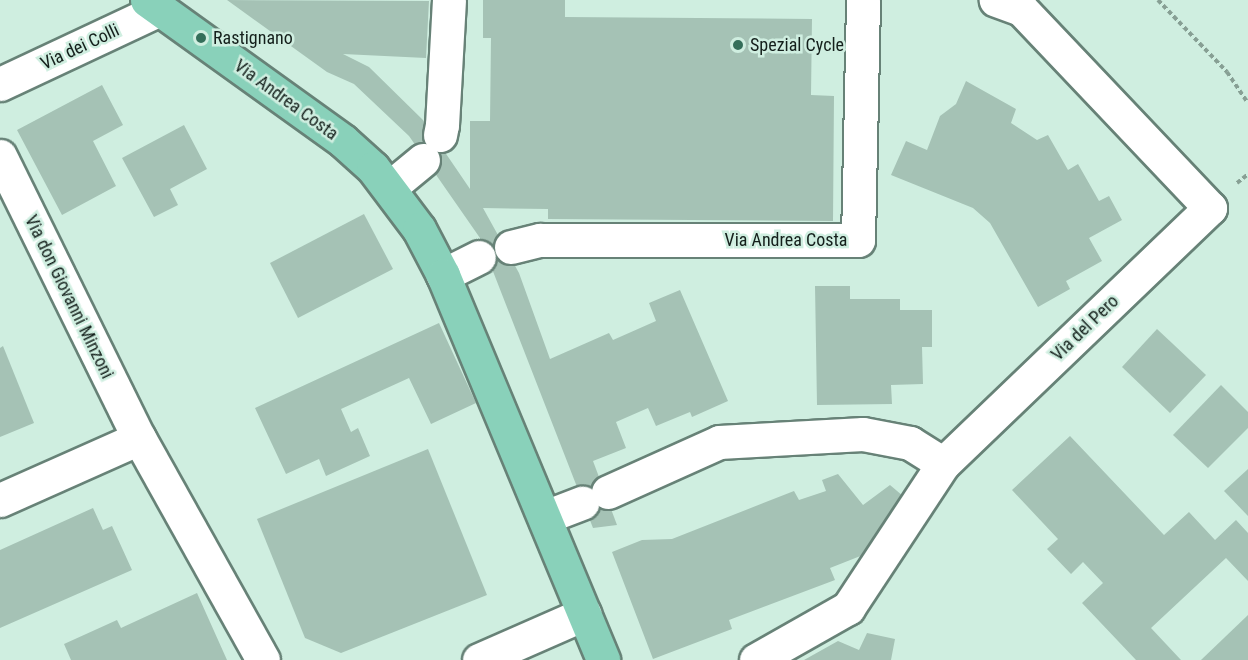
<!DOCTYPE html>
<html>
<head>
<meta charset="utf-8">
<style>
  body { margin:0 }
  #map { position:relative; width:1248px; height:660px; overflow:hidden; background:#cfeee0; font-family:"Roboto Condensed",sans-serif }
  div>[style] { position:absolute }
  .building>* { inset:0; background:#a5c2b5 }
  .path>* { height:4px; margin-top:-2px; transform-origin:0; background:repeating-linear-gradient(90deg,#879f94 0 4.5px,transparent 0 7.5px) }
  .roads { filter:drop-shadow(2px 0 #678277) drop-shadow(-2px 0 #678277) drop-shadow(0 2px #678277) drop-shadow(0 -2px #678277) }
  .minor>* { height:33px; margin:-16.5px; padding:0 16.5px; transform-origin:16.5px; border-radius:16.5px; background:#fff }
  .major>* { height:33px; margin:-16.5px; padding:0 16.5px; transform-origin:16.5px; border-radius:16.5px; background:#89d1ba }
  .dots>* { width:16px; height:16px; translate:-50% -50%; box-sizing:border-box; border:3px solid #cfeee0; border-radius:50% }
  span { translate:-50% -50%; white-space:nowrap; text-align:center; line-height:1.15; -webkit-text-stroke:5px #cfeee0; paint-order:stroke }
  .poi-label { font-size:18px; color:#141f1b }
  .left { translate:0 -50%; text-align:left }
  .street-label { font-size:18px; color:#141f1b }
</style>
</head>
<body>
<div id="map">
  <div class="building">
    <div style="clip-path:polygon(227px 0,429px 1px,426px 58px,343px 54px,369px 67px,423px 120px,470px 189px,470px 121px,490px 121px,491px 38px,483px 38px,483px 0,565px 0,565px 17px,812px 19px,811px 95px,834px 96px,833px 221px,548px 219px,548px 209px,483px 208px,519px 273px,550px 359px,609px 333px,613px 340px,656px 321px,649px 303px,680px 290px,728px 401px,692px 417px,690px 412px,656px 426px,648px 408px,616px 422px,626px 448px,593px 461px,617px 525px,593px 528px,480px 238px,409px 136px,354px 84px,327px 72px)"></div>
    <div style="clip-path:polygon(966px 81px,1016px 109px,1011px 123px,1037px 140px,1048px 135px,1068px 170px,1078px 164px,1099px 201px,1109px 196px,1122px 220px,1089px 238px,1102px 261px,1066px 281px,1070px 289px,1038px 307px,990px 223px,973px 208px,891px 175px,906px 141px,927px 150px,940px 116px,956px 104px)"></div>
    <div style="clip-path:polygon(102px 85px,123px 125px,93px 141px,116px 186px,62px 215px,17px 130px)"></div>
    <div style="clip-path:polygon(184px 125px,207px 169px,170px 189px,178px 205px,154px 217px,122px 158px)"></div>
    <div style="clip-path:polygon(364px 214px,393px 269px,298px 318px,270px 263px)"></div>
    <div style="clip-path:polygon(815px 286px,850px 286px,850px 299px,900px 299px,900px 310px,932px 310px,932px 347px,922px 347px,923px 384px,891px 385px,892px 404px,817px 405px)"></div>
    <div style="clip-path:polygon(439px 323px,476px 403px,431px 424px,409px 378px,341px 409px,351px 432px,358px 428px,370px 456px,326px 476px,319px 459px,286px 474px,255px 408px)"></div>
    <div style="clip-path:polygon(1157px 329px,1206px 375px,1170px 413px,1122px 367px)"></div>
    <div style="clip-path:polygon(3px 346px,34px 423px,0 437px,0 348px)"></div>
    <div style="clip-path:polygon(1221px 385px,1248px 412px,1248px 428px,1208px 468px,1173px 435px)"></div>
    <div style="clip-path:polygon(1070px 436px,1164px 535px,1189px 512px,1215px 540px,1236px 520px,1248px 533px,1248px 581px,1226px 558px,1151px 628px,1181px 660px,1136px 660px,1082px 603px,1103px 583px,1083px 562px,1071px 574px,1047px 549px,1058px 539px,1012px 490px)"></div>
    <div style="clip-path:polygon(428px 449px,487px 595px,341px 653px,305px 638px,257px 519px)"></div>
    <div style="clip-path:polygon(1248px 469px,1248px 516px,1224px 491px)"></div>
    <div style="clip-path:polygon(838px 474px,863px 505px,890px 485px,903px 496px,863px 555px,830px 568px,835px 580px,729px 620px,732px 629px,653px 659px,612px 552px,642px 540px,672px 539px,794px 491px,799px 500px,826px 491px,822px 480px)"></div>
    <div style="clip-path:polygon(93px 508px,103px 530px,112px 526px,132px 570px,0 628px,0 550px)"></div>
    <div style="clip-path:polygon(197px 593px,227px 660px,71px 660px,64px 644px,117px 620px,121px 628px)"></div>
    <div style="clip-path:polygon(1248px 615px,1248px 660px,1201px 660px)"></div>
    <div style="clip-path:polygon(867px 633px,895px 639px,891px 660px,804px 660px,838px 641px,859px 650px)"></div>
  </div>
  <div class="path">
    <div style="left:1158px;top:0;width:100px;rotate:46.2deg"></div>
    <div style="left:1227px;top:72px;width:37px;rotate:56deg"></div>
    <div style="left:1237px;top:183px;width:14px;rotate:-39deg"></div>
  </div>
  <div class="roads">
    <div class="minor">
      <div style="left:0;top:84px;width:177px;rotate:-25.1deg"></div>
      <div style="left:440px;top:135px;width:10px;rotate:-79deg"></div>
      <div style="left:442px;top:125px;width:125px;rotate:-86.8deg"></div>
      <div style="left:0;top:156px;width:314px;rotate:63.8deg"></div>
      <div style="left:139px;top:438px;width:254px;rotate:60.8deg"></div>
      <div style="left:389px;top:188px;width:44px;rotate:-39.5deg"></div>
      <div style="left:511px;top:247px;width:30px;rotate:-14deg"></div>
      <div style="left:540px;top:240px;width:318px"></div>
      <div style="left:858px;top:240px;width:240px;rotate:-88.8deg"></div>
      <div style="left:443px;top:275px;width:40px;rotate:-26.6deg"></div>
      <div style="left:608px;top:492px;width:122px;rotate:-24.2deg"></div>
      <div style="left:719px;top:442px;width:144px;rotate:-3.2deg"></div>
      <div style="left:863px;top:434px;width:48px;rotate:10.8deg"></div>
      <div style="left:910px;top:443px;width:39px;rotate:32deg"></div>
      <div style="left:0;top:500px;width:152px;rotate:-24deg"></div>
      <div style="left:545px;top:517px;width:40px;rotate:-21deg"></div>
      <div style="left:479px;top:660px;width:115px;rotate:-23.7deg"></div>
      <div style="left:756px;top:660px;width:106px;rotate:-29.5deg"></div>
      <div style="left:848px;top:608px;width:173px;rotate:-56.6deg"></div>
      <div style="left:943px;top:464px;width:370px;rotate:-43.8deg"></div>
      <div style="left:1210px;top:208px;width:274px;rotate:-133.5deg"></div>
      <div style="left:1021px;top:9px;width:27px;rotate:-160deg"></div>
    </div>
    <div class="major">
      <div style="left:147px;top:0;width:241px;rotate:35.7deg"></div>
      <div style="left:343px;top:141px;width:40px;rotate:42deg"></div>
      <div style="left:373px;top:168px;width:76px;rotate:53deg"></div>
      <div style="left:419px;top:229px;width:52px;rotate:62.4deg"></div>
      <div style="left:443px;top:275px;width:417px;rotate:67.4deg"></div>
    </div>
  </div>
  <div class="dots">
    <div style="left:201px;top:38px;background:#346f5a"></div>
    <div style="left:738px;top:45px;background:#346f5a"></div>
  </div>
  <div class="poi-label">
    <span class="left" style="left:213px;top:38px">Rastignano</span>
    <span class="left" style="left:750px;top:45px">Spezial Cycle</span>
  </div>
  <div class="street-label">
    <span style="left:80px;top:47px;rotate:-25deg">Via dei Colli</span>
    <span style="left:286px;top:100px;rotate:36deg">Via Andrea Costa</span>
    <span style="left:786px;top:240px">Via Andrea Costa</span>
    <span style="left:69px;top:297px;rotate:64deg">Via don Giovanni Minzoni</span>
    <span style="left:1085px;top:328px;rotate:-44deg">Via del Pero</span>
  </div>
</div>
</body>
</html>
